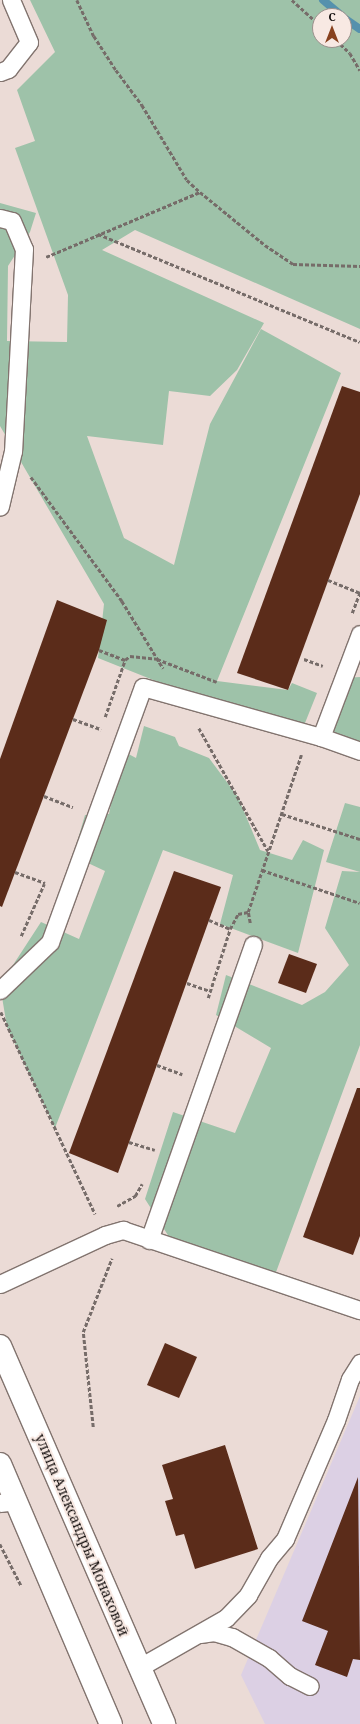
<!DOCTYPE html>
<html>
<head>
<meta charset="utf-8">
<style>
  body { margin:0 }
  #map { position:relative; width:360px; height:1724px; overflow:hidden; background:#ebdbd6; font-family:"Noto Serif",serif }
  div>[style] { position:absolute }
  .education>* { inset:0; background:#dcd0e4 }
  .green>* { inset:0; background:#9ec2a9 }
  .stream>* { height:8px; margin:-4px; padding:0 4px; transform-origin:4px; border-radius:4px; background:#5591ad }
  .building>* { inset:0; background:#5b2c1a }
  .path>* { height:2.5px; margin-top:-1.25px; transform-origin:0; background:repeating-linear-gradient(90deg,#766c69 0 4px,transparent 0 6px) }
  .roads { filter:drop-shadow(1px 0 #82746f) drop-shadow(-1px 0 #82746f) drop-shadow(0 1px #82746f) drop-shadow(0 -1px #82746f) }
  .lane>* { height:17px; margin:-8.5px; padding:0 8.5px; transform-origin:8.5px; border-radius:8.5px; background:#fff }
  .secondary>* { height:22px; margin:-11px; padding:0 11px; transform-origin:11px; border-radius:11px; background:#fff }
  span { translate:-50% -50%; white-space:nowrap; text-align:center; line-height:1.15; -webkit-text-stroke:4px #f8e9e3; paint-order:stroke }
  .street-label { font-size:14px; color:#110c0b }
  .north { position:absolute; left:312px; top:8px; width:40px; height:40px; box-sizing:border-box; background:#f8e9e3; border:1px solid #9c918d; border-radius:50%; rotate:0deg; font-size:11px; font-weight:700; line-height:16px; text-align:center; color:#110c0b }
  .north::after { content:''; display:block; margin:auto; width:14px; height:18px; background:#88411e; clip-path:polygon(50% 0,100% 100%,50% 72%,0 100%) }
</style>
</head>
<body>
<div id="map">
  <div class="education">
    <div style="clip-path:polygon(360px 1396px,360px 1724px,265px 1724px,241px 1675px)"></div>
  </div>
  <div class="green">
    <div style="clip-path:polygon(evenodd,30px 0,360px 0,360px 329px,135px 230px,102px 250px,264px 323px,237px 370px,210px 396px,169px 391px,163px 445px,87px 436px,124px 538px,174px 565px,210px 424px,261px 329px,341px 373px,217px 681px,288px 690px,292px 683px,317px 693px,299px 738px,98px 658px,104px 604px,0 426px,0 203px,36px 213px,30px 232px,8px 266px,7px 341px,67px 342px,68px 295px,15px 148px,35px 141px,17px 90px,55px 52px,30px 0,320px 16px,344px 16px,344px 40px,320px 40px,320px 16px)"></div>
    <div style="clip-path:polygon(360px 677px,360px 749px,329px 738px,344px 678px)"></div>
    <div style="clip-path:polygon(144px 726px,175px 737px,179px 746px,209px 758px,238px 797px,260px 850px,292px 860px,303px 840px,324px 850px,298px 953px,220px 924px,233px 875px,163px 850px,55px 1128px,7px 1027px,0 985px,41px 922px,79px 939px,105px 871px,73px 856px,85px 815px,109px 814px,121px 750px,136px 758px)"></div>
    <div style="clip-path:polygon(345px 803px,360px 807px,360px 1045px,272px 1283px,171px 1240px,145px 1199px,173px 1112px,235px 1133px,271px 1048px,216px 1015px,226px 975px,302px 1005px,325px 992px,349px 965px,325px 928px,342px 871px,360px 872px,326px 862px)"></div>
  </div>
  <div class="stream">
    <div style="left:323px;top:0;width:25px;rotate:40deg"></div>
    <div style="left:344px;top:18px;width:19px;rotate:35deg"></div>
  </div>
  <div class="building">
    <div style="clip-path:polygon(342px 386px,360px 392px,360px 494px,288px 690px,237px 673px)"></div>
    <div style="clip-path:polygon(57px 600px,107px 620px,99px 650px,2px 907px,0 906px,0 759px)"></div>
    <div style="clip-path:polygon(174px 871px,221px 887px,118px 1173px,69px 1153px)"></div>
    <div style="clip-path:polygon(289px 954px,317px 964px,306px 993px,278px 983px)"></div>
    <div style="clip-path:polygon(357px 1088px,360px 1088px,360px 1236px,353px 1255px,303px 1237px)"></div>
    <div style="clip-path:polygon(165px 1343px,197px 1357px,179px 1398px,147px 1385px)"></div>
    <div style="clip-path:polygon(225px 1445px,258px 1549px,195px 1569px,184px 1534px,176px 1536px,165px 1501px,173px 1499px,162px 1465px)"></div>
    <div style="clip-path:polygon(358px 1477px,360px 1660px,353px 1659px,347px 1677px,315px 1665px,328px 1631px,302px 1621px)"></div>
  </div>
  <div class="path">
    <div style="left:77px;top:0;width:40px;rotate:65deg"></div>
    <div style="left:94px;top:36px;width:40px;rotate:57.1deg"></div>
    <div style="left:116px;top:70px;width:44px;rotate:53.4deg"></div>
    <div style="left:142px;top:105px;width:87px;rotate:59deg"></div>
    <div style="left:187px;top:180px;width:18px;rotate:43deg"></div>
    <div style="left:200px;top:192px;width:84px;rotate:39.2deg"></div>
    <div style="left:265px;top:245px;width:34px;rotate:34deg"></div>
    <div style="left:293px;top:264px;width:67px;rotate:1.7deg"></div>
    <div style="left:292px;top:0;width:38px;rotate:42deg"></div>
    <div style="left:336px;top:40px;width:19px;rotate:43deg"></div>
    <div style="left:350px;top:53px;width:20px;rotate:60deg"></div>
    <div style="left:98px;top:234px;width:283px;rotate:22.4deg"></div>
    <div style="left:46px;top:257px;width:167px;rotate:-22.9deg"></div>
    <div style="left:31px;top:477px;width:154px;rotate:53.7deg"></div>
    <div style="left:122px;top:601px;width:79px;rotate:58.5deg"></div>
    <div style="left:328px;top:580px;width:35px;rotate:22deg"></div>
    <div style="left:352px;top:613px;width:22px;rotate:-69deg"></div>
    <div style="left:99px;top:650px;width:28px;rotate:21deg"></div>
    <div style="left:304px;top:659px;width:20px;rotate:20deg"></div>
    <div style="left:105px;top:717px;width:60px;rotate:-70.7deg"></div>
    <div style="left:125px;top:660px;width:6px;rotate:-39deg"></div>
    <div style="left:130px;top:656px;width:27px;rotate:6deg"></div>
    <div style="left:157px;top:659px;width:64px;rotate:21deg"></div>
    <div style="left:73px;top:719px;width:30px;rotate:20deg"></div>
    <div style="left:199px;top:728px;width:141px;rotate:60.7deg"></div>
    <div style="left:44px;top:796px;width:31px;rotate:21deg"></div>
    <div style="left:282px;top:814px;width:82px;rotate:17.8deg"></div>
    <div style="left:262px;top:870px;width:103px;rotate:18.6deg"></div>
    <div style="left:15px;top:872px;width:32px;rotate:20deg"></div>
    <div style="left:209px;top:920px;width:23px;rotate:23deg"></div>
    <div style="left:250px;top:923px;width:11px;rotate:-100deg"></div>
    <div style="left:248px;top:912px;width:166px;rotate:-71.3deg"></div>
    <div style="left:21px;top:936px;width:57px;rotate:-66.1deg"></div>
    <div style="left:187px;top:983px;width:24px;rotate:19deg"></div>
    <div style="left:208px;top:998px;width:72px;rotate:-72.3deg"></div>
    <div style="left:230px;top:929px;width:17px;rotate:-62deg"></div>
    <div style="left:238px;top:914px;width:10px;rotate:-11deg"></div>
    <div style="left:1px;top:1012px;width:223px;rotate:65deg"></div>
    <div style="left:157px;top:1065px;width:27px;rotate:20deg"></div>
    <div style="left:129px;top:1142px;width:27px;rotate:17deg"></div>
    <div style="left:117px;top:1206px;width:21px;rotate:-29deg"></div>
    <div style="left:135px;top:1196px;width:14px;rotate:-60deg"></div>
    <div style="left:93px;top:1427px;width:96px;rotate:-96deg"></div>
    <div style="left:83px;top:1332px;width:79px;rotate:-68.6deg"></div>
    <div style="left:0;top:1544px;width:46px;rotate:62.9deg"></div>
  </div>
  <div class="roads">
    <div class="lane">
      <div style="left:0;top:72px;width:9px;rotate:-21deg"></div>
      <div style="left:8px;top:69px;width:34px;rotate:-52deg"></div>
      <div style="left:29px;top:42px;width:46px;rotate:-113.2deg"></div>
      <div style="left:0;top:218px;width:12px;rotate:14deg"></div>
      <div style="left:12px;top:221px;width:30px;rotate:67deg"></div>
      <div style="left:24px;top:249px;width:202px;rotate:93.1deg"></div>
      <div style="left:13px;top:451px;width:57px;rotate:103.3deg"></div>
      <div style="left:321px;top:737px;width:110px;rotate:-69.3deg"></div>
      <div style="left:0;top:990px;width:69px;rotate:-43.8deg"></div>
      <div style="left:50px;top:942px;width:271px;rotate:-70deg"></div>
      <div style="left:143px;top:687px;width:185px;rotate:15.7deg"></div>
      <div style="left:321px;top:737px;width:41px;rotate:19.7deg"></div>
      <div style="left:149px;top:1240px;width:313px;rotate:-70.6deg"></div>
      <div style="left:0;top:1284px;width:116px;rotate:-25deg"></div>
      <div style="left:105px;top:1235px;width:19px;rotate:-16deg"></div>
      <div style="left:123px;top:1230px;width:250px;rotate:18.7deg"></div>
      <div style="left:0;top:1503px;width:16px;rotate:-7deg"></div>
      <div style="left:200px;top:1634px;width:14px;rotate:-8deg"></div>
      <div style="left:214px;top:1632px;width:19px;rotate:16deg"></div>
      <div style="left:232px;top:1637px;width:43px;rotate:29.6deg"></div>
      <div style="left:269px;top:1658px;width:28px;rotate:41deg"></div>
      <div style="left:290px;top:1676px;width:22px;rotate:27deg"></div>
      <div style="left:140px;top:1667px;width:99px;rotate:-29.7deg"></div>
      <div style="left:226px;top:1618px;width:32px;rotate:-46deg"></div>
      <div style="left:248px;top:1595px;width:43px;rotate:-60.4deg"></div>
      <div style="left:269px;top:1558px;width:25px;rotate:-50deg"></div>
      <div style="left:285px;top:1539px;width:129px;rotate:-66.8deg"></div>
      <div style="left:336px;top:1420px;width:43px;rotate:-71.1deg"></div>
      <div style="left:350px;top:1379px;width:19px;rotate:-58deg"></div>
    </div>
    <div class="secondary">
      <div style="left:0;top:1346px;width:412px;rotate:66.5deg"></div>
      <div style="left:0;top:1464px;width:283px;rotate:66.9deg"></div>
    </div>
  </div>
  <div class="street-label">
    <span style="left:82px;top:1535px;rotate:67deg">улица Александры Монаховой</span>
  </div>
  <div class="north">С</div>
</div>
</body>
</html>
